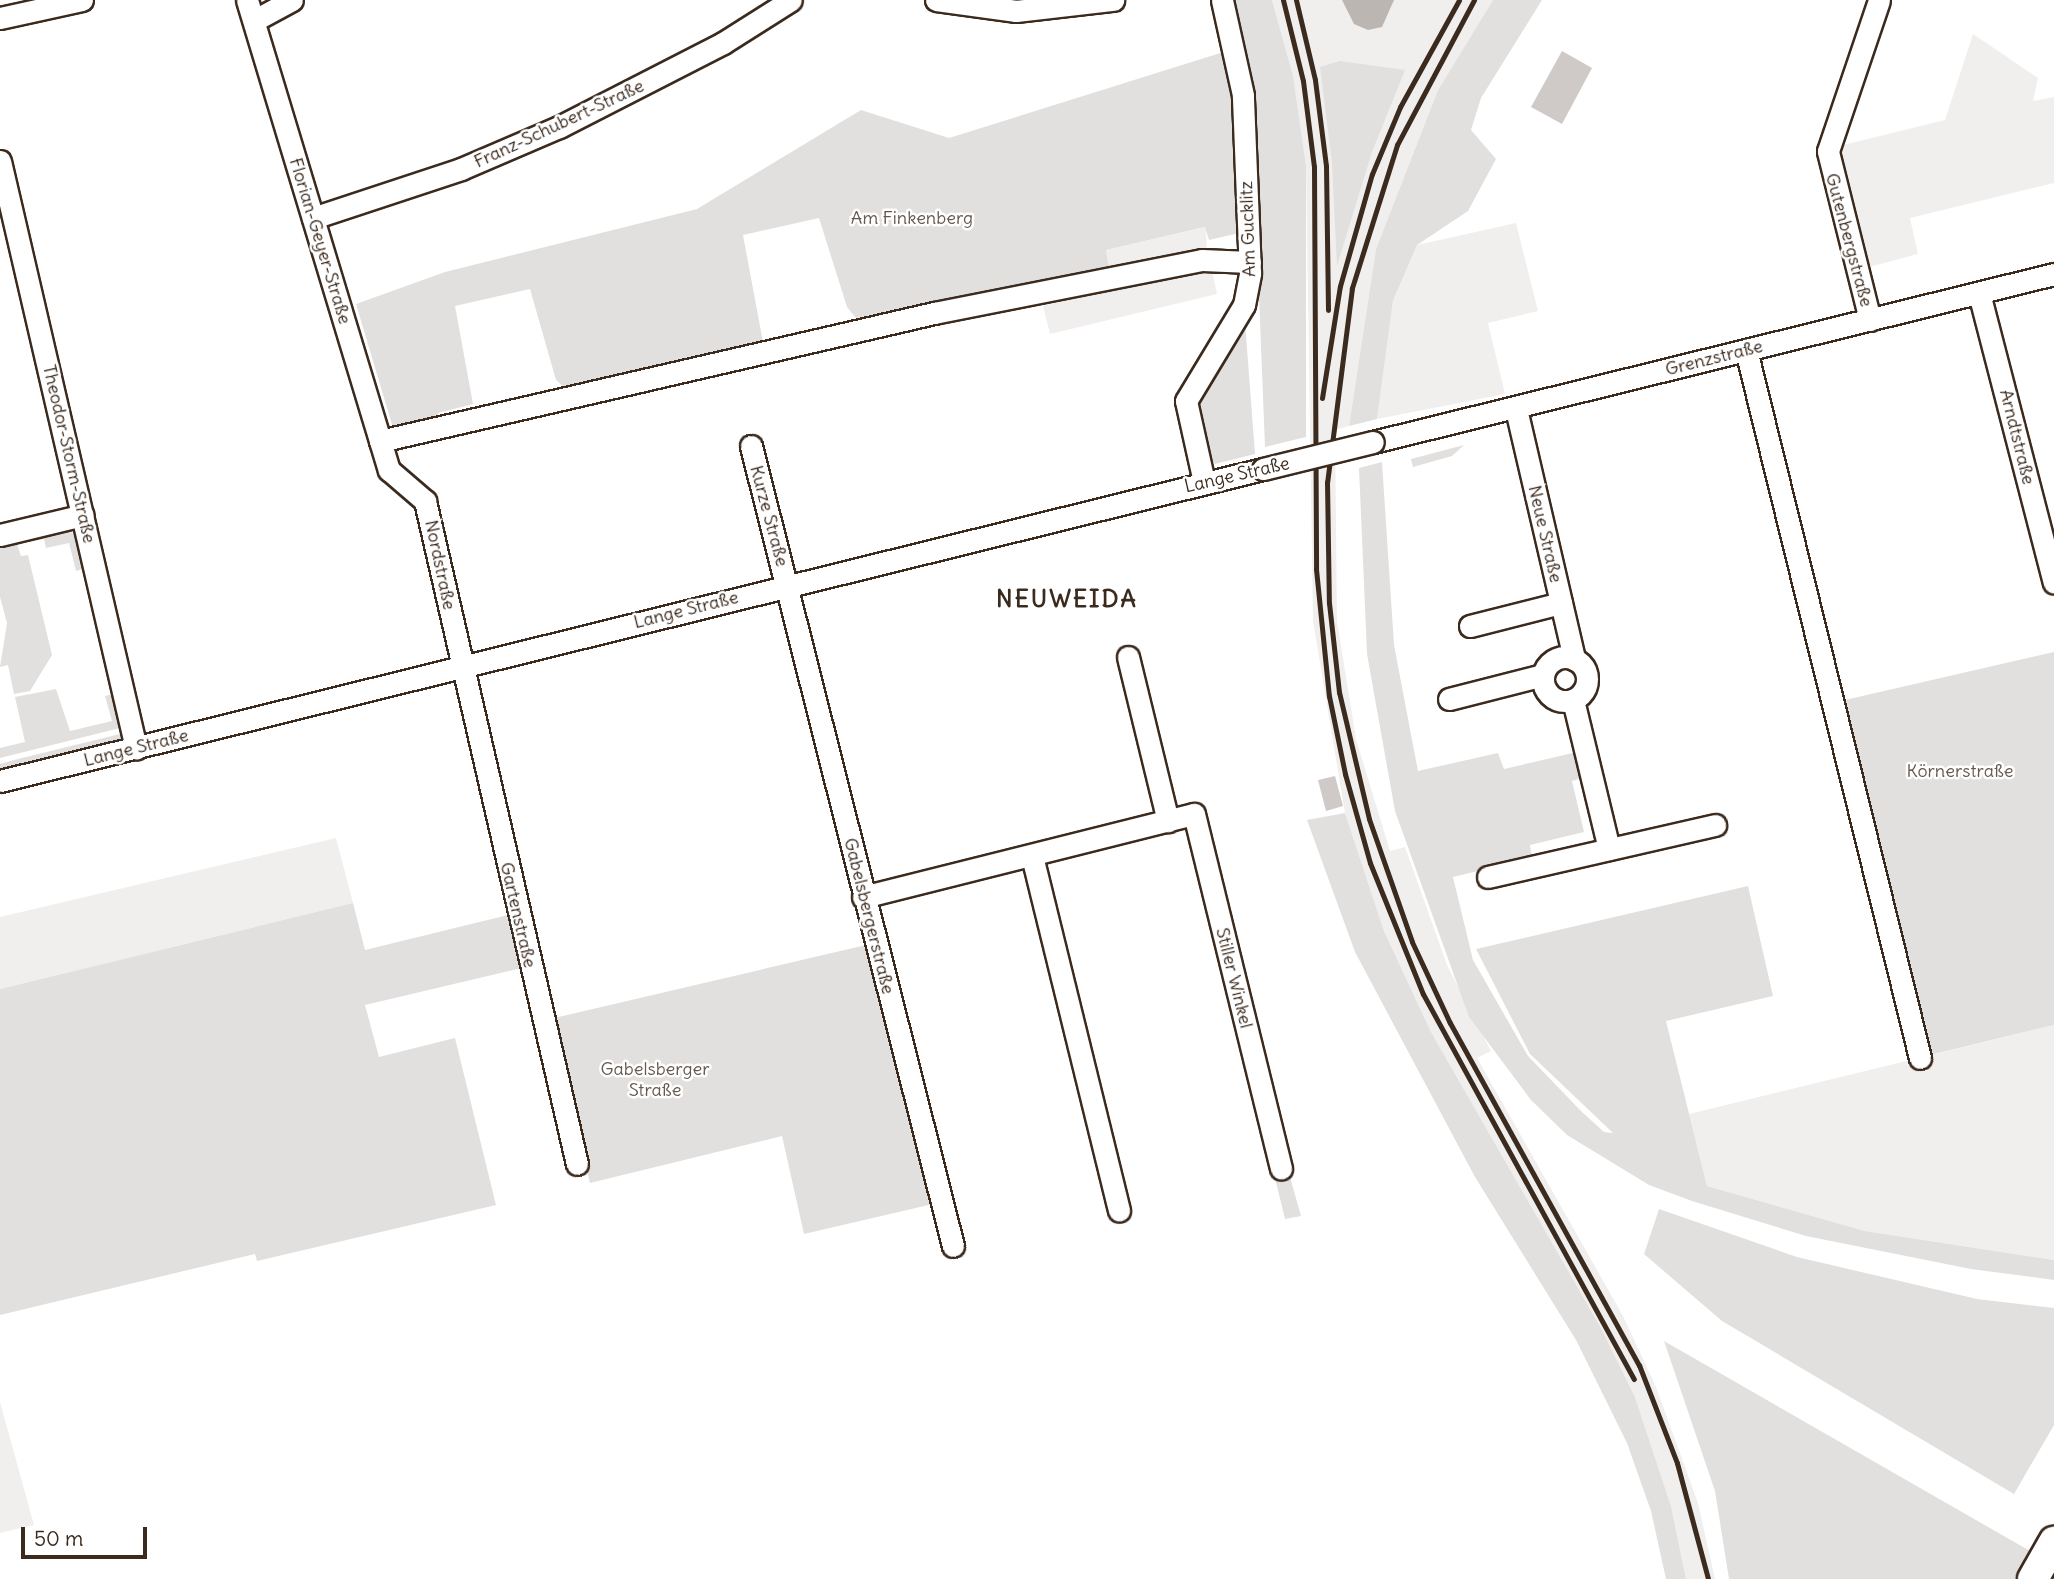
<!DOCTYPE html>
<html>
<head>
<meta charset="utf-8">
<style>
  body { margin:0 }
  #map { position:relative; width:2054px; height:1579px; overflow:hidden; background:#fff; font-family:Delius,sans-serif }
  div>[style] { position:absolute }
  .built>* { inset:0; background:#f1efee }
  .green>* { inset:0; background:#e2e0de }
  .water>* { inset:0; background:#bcb6b3 }
  .building>* { inset:0; background:#cfcac7 }
  .roads { filter:drop-shadow(2px 0 #3b2a1e) drop-shadow(-2px 0 #3b2a1e) drop-shadow(0 2px #3b2a1e) drop-shadow(0 -2px #3b2a1e) }
  .minor>* { height:21px; margin:-10.5px; padding:0 10.5px; transform-origin:10.5px; border-radius:10.5px; background:#fff }
  .minor>.ring { margin:-10.5px; padding:0; box-sizing:content-box; background:none; border:21px solid #fff; border-radius:50% }
  .highway>* { height:30px; margin:-15px; padding:0 15px; transform-origin:15px; border-radius:15px; background:#fff }
  .rail>* { height:5px; margin:-2.5px; padding:0 2.5px; transform-origin:2.5px; border-radius:2.5px; background:#3b2a1e }
  .bridges { filter:drop-shadow(2px 0 #3b2a1e) drop-shadow(-2px 0 #3b2a1e) drop-shadow(0 2px #3b2a1e) drop-shadow(0 -2px #3b2a1e) }
  .minor-bridge>* { height:21px; margin:-10.5px; padding:0 10.5px; transform-origin:10.5px; border-radius:10.5px; background:#fff }
  span { translate:-50% -50%; white-space:nowrap; text-align:center; line-height:1.15; -webkit-text-stroke:5px #fff; paint-order:stroke }
  .street-label { font-size:18px; color:#3b2a1e }
  .park-label { font-size:18px; color:#65584e }
  .district-label { font-size:24px; color:#3b2a1e; font-weight:700; letter-spacing:2px }
  .scale { position:absolute; left:21px; top:1527px; width:126px; height:32px; box-sizing:border-box; border:4px solid #3b2a1e; border-top:0; padding-left:9px; font-size:21px; line-height:24px; white-space:nowrap; color:#3b2a1e; -webkit-text-stroke:5px #fff; paint-order:stroke }
</style>
</head>
<body>
<div id="map">
  <div class="built">
    <div style="clip-path:polygon(1272px 0,1493px 0,1438px 90px,1376px 249px,1349px 426px,1335px 430px,1337px 621px,1356px 739px,1390px 851px,1405px 847px,1447px 965px,1491px 1051px,1477px 1058px,1623px 1316px,1656px 1387px,1698px 1503px,1715px 1579px,1686px 1579px,1671px 1506px,1635px 1397px,1601px 1328px,1431px 1032px,1384px 931px,1345px 813px,1313px 621px,1306px 165px,1293px 77px)"></div>
    <div style="clip-path:polygon(1973px 34px,2038px 78px,2033px 101px,2054px 97px,2054px 183px,1910px 218px,1918px 254px,1869px 267px,1839px 146px,1945px 120px)"></div>
    <div style="clip-path:polygon(1516px 223px,1538px 311px,1488px 323px,1505px 394px,1377px 419px,1393px 301px,1417px 245px)"></div>
    <div style="clip-path:polygon(1206px 227px,1207px 252px,1111px 273px,1106px 250px)"></div>
    <div style="clip-path:polygon(1211px 266px,1217px 294px,1050px 334px,1043px 306px)"></div>
    <div style="clip-path:polygon(336px 838px,353px 903px,0 989px,0 917px)"></div>
    <div style="clip-path:polygon(2054px 1025px,2054px 1260px,1865px 1231px,1707px 1186px,1689px 1114px)"></div>
    <div style="clip-path:polygon(0 1402px,34px 1525px,0 1533px)"></div>
  </div>
  <div class="green">
    <div style="clip-path:polygon(1229px 0,1272px 0,1293px 76px,1306px 165px,1306px 437px,1265px 447px,1258px 270px)"></div>
    <div style="clip-path:polygon(1493px 0,1542px 0,1481px 98px,1471px 130px,1496px 159px,1468px 211px,1417px 245px,1393px 301px,1377px 419px,1349px 426px,1376px 249px,1438px 90px)"></div>
    <div style="clip-path:polygon(1230px 50px,1239px 233px,1209px 240px,1205px 227px,1106px 250px,1109px 266px,856px 318px,847px 307px,819px 218px,743px 235px,763px 342px,570px 392px,556px 380px,530px 289px,455px 306px,473px 404px,438px 413px,440px 420px,393px 428px,356px 304px,445px 272px,697px 209px,861px 110px,949px 138px)"></div>
    <div style="clip-path:polygon(1340px 61px,1405px 70px,1372px 152px,1337px 266px,1332px 163px,1320px 67px)"></div>
    <div style="clip-path:polygon(1245px 322px,1255px 454px,1215px 464px,1206px 454px,1199px 399px,1206px 379px,1211px 381px,1226px 359px,1223px 355px)"></div>
    <div style="clip-path:polygon(1464px 445px,1452px 456px,1413px 467px,1411px 459px)"></div>
    <div style="clip-path:polygon(1382px 462px,1394px 645px,1418px 771px,1498px 753px,1504px 769px,1577px 752px,1585px 777px,1572px 781px,1584px 832px,1530px 845px,1532px 858px,1453px 877px,1473px 960px,1528px 1056px,1582px 1112px,1604px 1132px,1613px 1133px,1530px 1054px,1476px 949px,1748px 886px,1773px 996px,1666px 1021px,1707px 1186px,1865px 1231px,2054px 1260px,2054px 1280px,1971px 1269px,1806px 1236px,1692px 1201px,1649px 1185px,1567px 1135px,1531px 1100px,1469px 1017px,1395px 811px,1367px 654px,1359px 468px)"></div>
    <div style="clip-path:polygon(61px 529px,75px 534px,83px 569px,76px 571px,69px 543px,46px 548px,44px 539px,29px 542px,27px 535px)"></div>
    <div style="clip-path:polygon(17px 544px,21px 556px,28px 555px,52px 655px,30px 691px,14px 694px,8px 665px,0 667px,7px 623px,0 597px,0 545px)"></div>
    <div style="clip-path:polygon(2054px 652px,2054px 1025px,1930px 1055px,1845px 700px)"></div>
    <div style="clip-path:polygon(56px 689px,70px 731px,112px 721px,105px 696px,113px 694px,120px 728px,0 758px,0 748px,25px 742px,15px 697px)"></div>
    <div style="clip-path:polygon(124px 733px,121px 742px,0 771px,0 764px,14px 760px)"></div>
    <div style="clip-path:polygon(1345px 813px,1384px 931px,1431px 1032px,1601px 1328px,1635px 1397px,1671px 1506px,1686px 1579px,1666px 1579px,1651px 1511px,1627px 1443px,1576px 1340px,1475px 1177px,1355px 952px,1307px 820px)"></div>
    <div style="clip-path:polygon(353px 903px,365px 950px,508px 915px,522px 968px,365px 1005px,379px 1057px,455px 1038px,496px 1205px,257px 1261px,255px 1254px,0 1315px,0 989px)"></div>
    <div style="clip-path:polygon(866px 945px,933px 1204px,804px 1234px,782px 1136px,590px 1183px,550px 1019px)"></div>
    <div style="clip-path:polygon(1288px 1170px,1301px 1216px,1285px 1219px,1274px 1174px)"></div>
    <div style="clip-path:polygon(1659px 1209px,1797px 1257px,1977px 1299px,2054px 1308px,2054px 1425px,2014px 1494px,1722px 1321px,1644px 1254px)"></div>
    <div style="clip-path:polygon(1664px 1341px,2030px 1551px,2015px 1579px,1729px 1579px,1715px 1491px)"></div>
  </div>
  <div class="water">
    <div style="clip-path:polygon(1342px 0,1394px 0,1382px 27px,1368px 30px,1354px 24px)"></div>
  </div>
  <div class="building">
    <div style="clip-path:polygon(1562px 51px,1592px 68px,1562px 124px,1531px 107px)"></div>
    <div style="clip-path:polygon(1335px 776px,1343px 806px,1326px 811px,1318px 780px)"></div>
  </div>
  <div class="roads">
    <div class="minor">
      <div style="left:247px;top:0;width:491px;rotate:73.2deg"></div>
      <div style="left:389px;top:470px;width:48px;rotate:40.7deg"></div>
      <div style="left:425px;top:501px;width:680px;rotate:77.09deg"></div>
      <div style="left:936px;top:0;width:81px;rotate:7.8deg"></div>
      <div style="left:1016px;top:11px;width:98px;rotate:-6.5deg"></div>
      <div style="left:0;top:18px;width:84px;rotate:-12.4deg"></div>
      <div style="left:255px;top:20px;width:42px;rotate:-28.4deg"></div>
      <div style="left:0;top:161px;width:603px;rotate:76.96deg"></div>
      <div style="left:313px;top:218px;width:156px;rotate:-18.3deg"></div>
      <div style="left:461px;top:169px;width:107px;rotate:-23.2deg"></div>
      <div style="left:559px;top:127px;width:184px;rotate:-27.1deg"></div>
      <div style="left:723px;top:43px;width:80px;rotate:-32.3deg"></div>
      <div style="left:1979px;top:293px;width:299px;rotate:75.5deg"></div>
      <div style="left:1870px;top:320px;width:174px;rotate:-104deg"></div>
      <div style="left:1828px;top:151px;width:159px;rotate:-71.3deg"></div>
      <div style="left:1746px;top:350px;width:729px;rotate:76.19deg"></div>
      <div style="left:1516px;top:409px;width:257px;rotate:76.9deg"></div>
      <div style="left:380px;top:441px;width:569px;rotate:-13.01deg"></div>
      <div style="left:934px;top:313px;width:273px;rotate:-11.2deg"></div>
      <div style="left:1202px;top:260px;width:48px;rotate:2.4deg"></div>
      <div style="left:1373px;top:442px;width:701px;rotate:-13.86deg"></div>
      <div style="left:751px;top:446px;width:825px;rotate:75.83deg"></div>
      <div style="left:1204px;top:482px;width:83px;rotate:-102.5deg"></div>
      <div style="left:1186px;top:401px;width:112px;rotate:-58.9deg"></div>
      <div style="left:1244px;top:305px;width:33px;rotate:-79deg"></div>
      <div style="left:1250px;top:273px;width:178px;rotate:-92.3deg"></div>
      <div style="left:1243px;top:95px;width:97px;rotate:-102.5deg"></div>
      <div style="left:0;top:535px;width:85px;rotate:-13.5deg"></div>
      <div style="left:1470px;top:626px;width:94px;rotate:-14.2deg"></div>
      <div class="ring" style="left:1543px;top:657px;width:23px;height:23px"></div>
      <div style="left:1128px;top:657px;width:169px;rotate:76.3deg"></div>
      <div style="left:1449px;top:699px;width:97px;rotate:-14.3deg"></div>
      <div style="left:1573px;top:700px;width:153px;rotate:76.4deg"></div>
      <div style="left:0;top:781px;width:1301px;rotate:-13.88deg"></div>
      <div style="left:1032px;top:856px;width:365px;rotate:76.2deg"></div>
      <div style="left:1488px;top:877px;width:233px;rotate:-12.9deg"></div>
      <div style="left:863px;top:897px;width:341px;rotate:-14.1deg"></div>
      <div style="left:1194px;top:814px;width:365px;rotate:76.2deg"></div>
    </div>
    <div class="highway">
      <div style="left:2033px;top:1579px;width:43px;rotate:-60.4deg"></div>
    </div>
  </div>
  <div class="rail">
    <div style="left:1283px;top:0;width:83px;rotate:76.1deg"></div>
    <div style="left:1303px;top:81px;width:87px;rotate:82.7deg"></div>
    <div style="left:1314px;top:167px;width:402px;rotate:89.7deg"></div>
    <div style="left:1316px;top:569px;width:128px;rotate:84.2deg"></div>
    <div style="left:1329px;top:696px;width:80px;rotate:78.4deg"></div>
    <div style="left:1345px;top:774px;width:92px;rotate:74.3deg"></div>
    <div style="left:1370px;top:863px;width:141px;rotate:68deg"></div>
    <div style="left:1423px;top:994px;width:439px;rotate:61.3deg"></div>
    <div style="left:1296px;top:0;width:82px;rotate:76.6deg"></div>
    <div style="left:1315px;top:80px;width:87px;rotate:82.7deg"></div>
    <div style="left:1326px;top:166px;width:144px;rotate:89.2deg"></div>
    <div style="left:1474px;top:0;width:164px;rotate:118deg"></div>
    <div style="left:1397px;top:145px;width:150px;rotate:107.5deg"></div>
    <div style="left:1352px;top:288px;width:196px;rotate:97.3deg"></div>
    <div style="left:1327px;top:482px;width:121px;rotate:89.1deg"></div>
    <div style="left:1329px;top:603px;width:90px;rotate:83.6deg"></div>
    <div style="left:1339px;top:692px;width:130px;rotate:76.7deg"></div>
    <div style="left:1369px;top:819px;width:130px;rotate:70.7deg"></div>
    <div style="left:1412px;top:942px;width:89px;rotate:64.9deg"></div>
    <div style="left:1450px;top:1023px;width:391px;rotate:61.1deg"></div>
    <div style="left:1639px;top:1365px;width:105px;rotate:68.8deg"></div>
    <div style="left:1677px;top:1463px;width:120px;rotate:75deg"></div>
    <div style="left:1322px;top:398px;width:113px;rotate:-80.9deg"></div>
    <div style="left:1340px;top:286px;width:116px;rotate:-74.1deg"></div>
    <div style="left:1372px;top:174px;width:73px;rotate:-67.3deg"></div>
    <div style="left:1400px;top:107px;width:122px;rotate:-61.1deg"></div>
  </div>
  <div class="bridges">
    <div class="minor-bridge">
      <div style="left:1263px;top:469px;width:113px;rotate:-13.8deg"></div>
    </div>
  </div>
  <div class="street-label">
    <span style="left:559px;top:124px;rotate:-25deg">Franz-Schubert-Straße</span>
    <span style="left:1248px;top:229px;rotate:-92deg">Am Gucklitz</span>
    <span style="left:1849px;top:240px;rotate:75deg">Gutenbergstraße</span>
    <span style="left:320px;top:241px;rotate:73deg">Florian-Geyer-Straße</span>
    <span style="left:1714px;top:358px;rotate:-14deg">Grenzstraße</span>
    <span style="left:2017px;top:437px;rotate:76deg">Arndtstraße</span>
    <span style="left:69px;top:454px;rotate:77deg">Theodor-Storm-Straße</span>
    <span style="left:1237px;top:475px;rotate:-13deg">Lange Straße</span>
    <span style="left:769px;top:516px;rotate:75deg">Kurze Straße</span>
    <span style="left:1545px;top:534px;rotate:77deg">Neue Straße</span>
    <span style="left:440px;top:565px;rotate:78deg">Nordstraße</span>
    <span style="left:686px;top:610px;rotate:-14deg">Lange Straße</span>
    <span style="left:136px;top:748px;rotate:-14deg">Lange Straße</span>
    <span style="left:518px;top:915px;rotate:77deg">Gartenstraße</span>
    <span style="left:869px;top:916px;rotate:76deg">Gabelsbergerstraße</span>
    <span style="left:1234px;top:978px;rotate:76deg">Stiller Winkel</span>
  </div>
  <div class="park-label">
    <span style="left:912px;top:218px">Am Finkenberg</span>
    <span style="left:1960px;top:771px">Körnerstraße</span>
    <span style="left:655px;top:1080px">Gabelsberger<br>Straße</span>
  </div>
  <div class="district-label">
    <span style="left:1067px;top:599px">NEUWEIDA</span>
  </div>
  <div class="scale">50 m</div>
</div>
</body>
</html>
